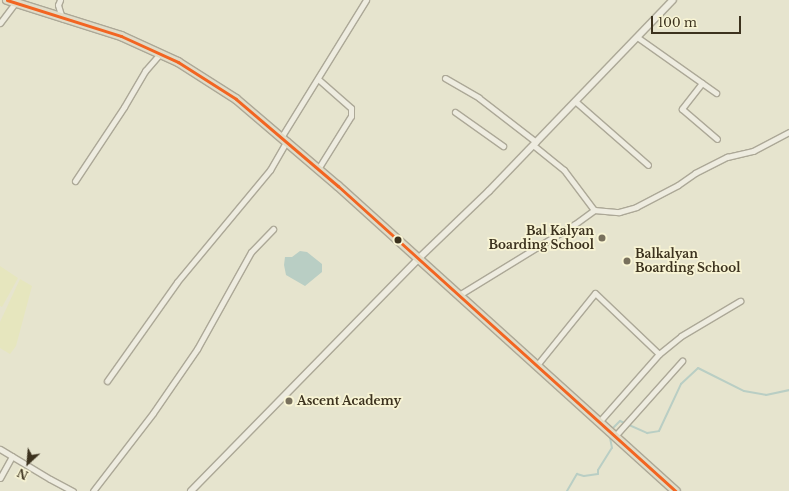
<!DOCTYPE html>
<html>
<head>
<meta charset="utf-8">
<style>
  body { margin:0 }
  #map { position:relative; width:789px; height:491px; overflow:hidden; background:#e6e4ce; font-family:"Libre Baskerville",serif }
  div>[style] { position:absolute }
  .farmland>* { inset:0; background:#e6e6be }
  .water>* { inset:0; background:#b9cec4 }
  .stream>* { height:2px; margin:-1px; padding:0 1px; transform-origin:1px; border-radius:1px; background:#b9cec4 }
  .roads { filter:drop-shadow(1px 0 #aca897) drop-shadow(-1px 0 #aca897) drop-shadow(0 1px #aca897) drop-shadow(0 -1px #aca897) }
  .minor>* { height:5px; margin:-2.5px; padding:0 2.5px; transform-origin:2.5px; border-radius:2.5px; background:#eeece0 }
  .tertiary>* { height:6px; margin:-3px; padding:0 3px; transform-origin:3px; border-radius:3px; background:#eeece0 }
  .trunk>* { height:8px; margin:-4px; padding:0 4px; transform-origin:4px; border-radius:4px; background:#e0dcc8 }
  .bus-1>* { height:3px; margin:-1.5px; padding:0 1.5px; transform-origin:1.5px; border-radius:1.5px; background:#f26522 }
  .dots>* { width:11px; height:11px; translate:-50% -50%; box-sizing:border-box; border:2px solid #f8f4d4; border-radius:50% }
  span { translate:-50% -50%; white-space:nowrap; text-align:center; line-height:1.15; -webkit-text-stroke:3.5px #f8f4d4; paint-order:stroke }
  .poi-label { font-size:12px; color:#3c321e; font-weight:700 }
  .right { translate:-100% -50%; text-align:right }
  .left { translate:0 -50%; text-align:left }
  .north { position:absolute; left:8px; top:443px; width:40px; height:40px; -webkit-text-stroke:3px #f8f4d4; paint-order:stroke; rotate:206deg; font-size:11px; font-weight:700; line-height:16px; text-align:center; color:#3c321e }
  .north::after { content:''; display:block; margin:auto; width:14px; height:18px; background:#3c321e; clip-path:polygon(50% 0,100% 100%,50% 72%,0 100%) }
  .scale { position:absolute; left:651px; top:16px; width:90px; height:18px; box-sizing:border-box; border:2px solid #3c321e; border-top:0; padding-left:5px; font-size:12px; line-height:14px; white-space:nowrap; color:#3c321e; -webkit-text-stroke:3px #f8f4d4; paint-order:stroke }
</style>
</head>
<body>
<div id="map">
  <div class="farmland">
    <div style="clip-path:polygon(0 266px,18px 278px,2px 307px,0 306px)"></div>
    <div style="clip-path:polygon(20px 279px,32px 286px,16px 346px,10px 354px,0 348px,0 322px)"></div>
  </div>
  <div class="water">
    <div style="clip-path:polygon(300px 251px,307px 252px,322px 264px,322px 272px,305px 286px,286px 275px,284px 265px,285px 257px,292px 257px)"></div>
  </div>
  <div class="stream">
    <div style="left:611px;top:430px;width:13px;rotate:-45deg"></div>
    <div style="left:620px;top:421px;width:30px;rotate:24deg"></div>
    <div style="left:647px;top:433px;width:12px;rotate:-9deg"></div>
    <div style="left:659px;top:431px;width:52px;rotate:-64.9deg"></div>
    <div style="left:681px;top:384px;width:23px;rotate:-43deg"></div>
    <div style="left:698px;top:368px;width:51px;rotate:26.6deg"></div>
    <div style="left:744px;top:391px;width:22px;rotate:10deg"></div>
    <div style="left:766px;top:395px;width:24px;rotate:-12deg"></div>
    <div style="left:567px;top:491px;width:20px;rotate:-60deg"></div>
    <div style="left:577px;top:474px;width:7px;rotate:16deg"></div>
    <div style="left:584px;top:476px;width:14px;rotate:-8deg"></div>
    <div style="left:598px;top:474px;width:4px;rotate:-90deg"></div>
    <div style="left:598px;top:470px;width:26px;rotate:-58deg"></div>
    <div style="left:612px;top:448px;width:10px;rotate:-101deg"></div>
  </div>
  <div class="roads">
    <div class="minor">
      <div style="left:60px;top:0;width:5px;rotate:112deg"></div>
      <div style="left:58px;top:5px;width:14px;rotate:73deg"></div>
      <div style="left:0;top:23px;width:26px;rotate:-53deg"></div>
      <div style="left:637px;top:37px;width:97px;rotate:35.3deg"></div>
      <div style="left:445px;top:78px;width:39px;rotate:30deg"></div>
      <div style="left:479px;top:98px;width:72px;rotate:37.7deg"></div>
      <div style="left:702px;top:83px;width:33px;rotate:128deg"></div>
      <div style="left:682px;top:109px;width:46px;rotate:40.6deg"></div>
      <div style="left:575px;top:101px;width:97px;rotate:41.2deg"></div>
      <div style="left:455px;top:112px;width:59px;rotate:35.3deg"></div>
      <div style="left:282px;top:136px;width:160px;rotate:-58.3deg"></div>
      <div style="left:533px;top:145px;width:40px;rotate:39deg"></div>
      <div style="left:564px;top:170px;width:50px;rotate:53.1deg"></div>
      <div style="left:318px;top:169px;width:62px;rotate:-58.1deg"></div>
      <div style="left:351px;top:116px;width:8px;rotate:-90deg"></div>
      <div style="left:351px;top:108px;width:44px;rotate:-138.7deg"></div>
      <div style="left:75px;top:181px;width:89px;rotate:-56.5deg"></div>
      <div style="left:124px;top:107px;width:42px;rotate:-59.7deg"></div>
      <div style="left:145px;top:71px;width:23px;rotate:-49deg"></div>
      <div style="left:459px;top:295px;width:136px;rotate:-31.5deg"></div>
      <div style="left:575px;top:224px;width:24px;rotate:-36deg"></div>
      <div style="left:594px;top:210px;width:25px;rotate:5deg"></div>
      <div style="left:619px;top:212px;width:18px;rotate:-16deg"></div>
      <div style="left:636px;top:207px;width:47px;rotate:-27.6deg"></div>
      <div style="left:678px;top:185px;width:21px;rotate:-35deg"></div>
      <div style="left:695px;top:173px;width:36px;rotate:-27deg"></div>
      <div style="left:727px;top:157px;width:27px;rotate:-13deg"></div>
      <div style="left:753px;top:151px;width:41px;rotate:-27.8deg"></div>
      <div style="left:537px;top:365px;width:92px;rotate:-51.1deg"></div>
      <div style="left:595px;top:293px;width:88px;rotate:43.6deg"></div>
      <div style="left:107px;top:381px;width:121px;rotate:-54.7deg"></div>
      <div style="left:177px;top:282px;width:146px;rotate:-50.3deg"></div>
      <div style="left:270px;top:170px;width:34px;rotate:-60deg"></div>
      <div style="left:599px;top:422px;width:91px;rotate:-48.6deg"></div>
      <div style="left:659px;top:354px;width:28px;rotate:-39deg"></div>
      <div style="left:681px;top:336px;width:69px;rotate:-30.7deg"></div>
      <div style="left:615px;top:436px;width:101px;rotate:-48.2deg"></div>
      <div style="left:0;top:449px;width:58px;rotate:31deg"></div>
      <div style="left:50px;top:479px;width:26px;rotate:28deg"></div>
      <div style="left:0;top:478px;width:25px;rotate:-61deg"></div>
      <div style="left:93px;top:491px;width:98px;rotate:-52.4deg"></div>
      <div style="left:153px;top:413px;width:78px;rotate:-55.5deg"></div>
      <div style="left:197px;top:349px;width:111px;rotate:-60.9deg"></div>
      <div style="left:251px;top:252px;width:32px;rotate:-46deg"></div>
    </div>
    <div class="tertiary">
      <div style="left:191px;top:491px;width:325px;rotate:-45.6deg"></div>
      <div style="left:418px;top:259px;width:98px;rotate:-43.8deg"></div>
      <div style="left:489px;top:191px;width:265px;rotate:-46.1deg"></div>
    </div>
    <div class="trunk">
      <div style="left:7px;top:0;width:120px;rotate:17.5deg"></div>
      <div style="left:121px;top:36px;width:63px;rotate:24.5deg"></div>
      <div style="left:178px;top:62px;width:69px;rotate:32.5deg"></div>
      <div style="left:236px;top:99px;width:134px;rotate:40.5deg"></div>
      <div style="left:338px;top:186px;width:455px;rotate:42.1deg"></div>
    </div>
  </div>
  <div class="bus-1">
    <div style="left:7px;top:0;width:120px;rotate:17.5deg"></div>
    <div style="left:121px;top:36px;width:63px;rotate:24.5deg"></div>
    <div style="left:178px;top:62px;width:69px;rotate:32.5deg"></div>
    <div style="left:236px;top:99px;width:134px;rotate:40.5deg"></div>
    <div style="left:338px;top:186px;width:455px;rotate:42.1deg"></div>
  </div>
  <div class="dots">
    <div style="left:602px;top:238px;background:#78705c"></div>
    <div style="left:398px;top:240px;background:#3c321e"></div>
    <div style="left:627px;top:261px;background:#78705c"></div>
    <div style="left:289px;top:401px;background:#78705c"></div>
  </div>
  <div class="poi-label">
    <span class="right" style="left:594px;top:238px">Bal Kalyan<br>Boarding School</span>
    <span class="left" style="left:635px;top:261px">Balkalyan<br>Boarding School</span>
    <span class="left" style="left:297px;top:401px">Ascent Academy</span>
  </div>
  <div class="north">N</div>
  <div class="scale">100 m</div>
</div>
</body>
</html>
